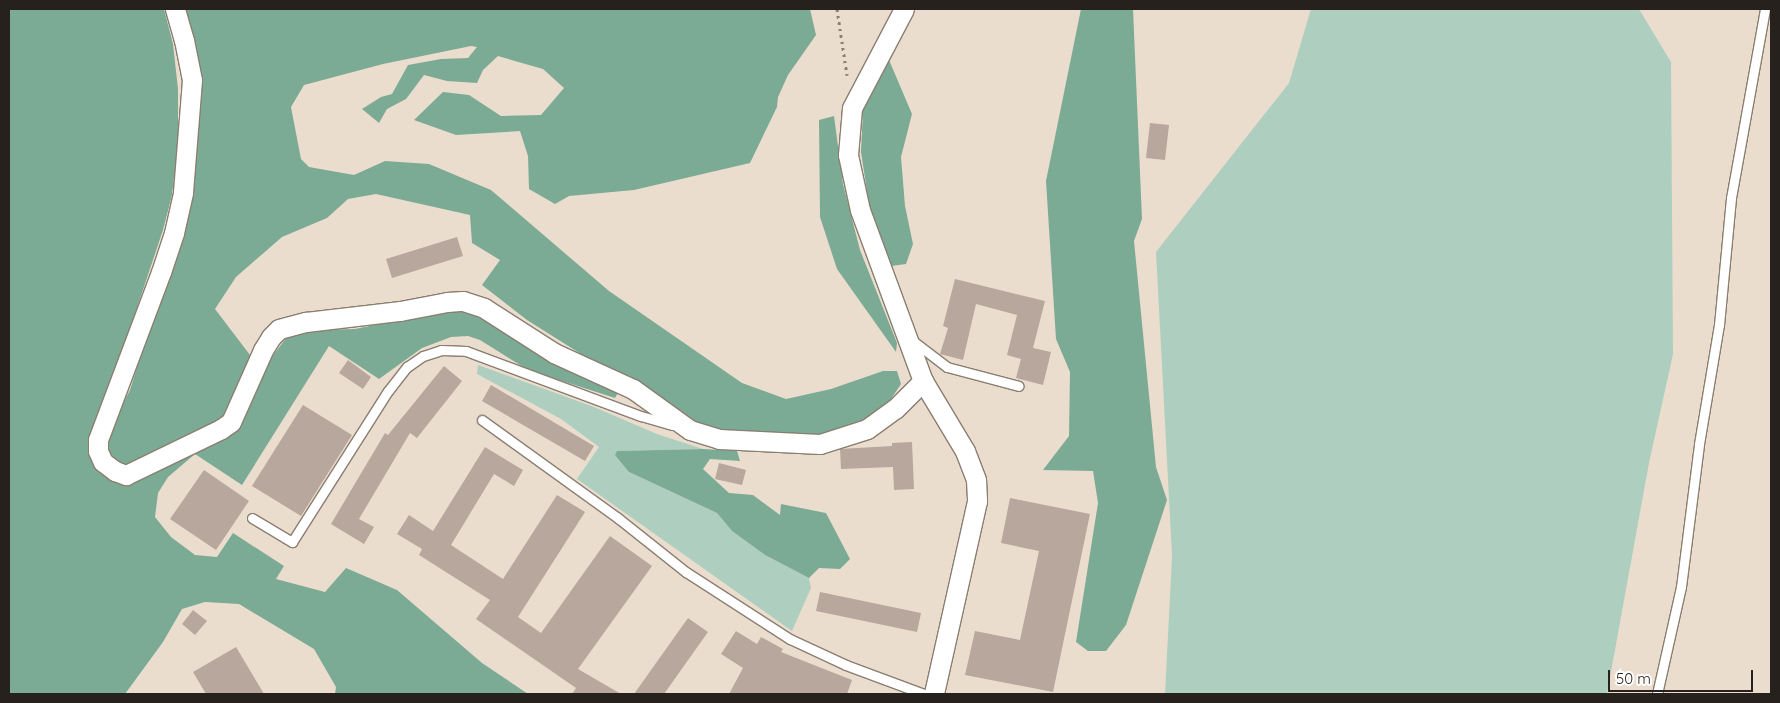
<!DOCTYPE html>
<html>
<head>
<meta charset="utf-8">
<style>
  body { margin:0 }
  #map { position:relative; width:1780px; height:703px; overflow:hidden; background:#ebddce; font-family:Quicksand,sans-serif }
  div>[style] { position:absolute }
  .green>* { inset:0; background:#aecfbf }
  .forest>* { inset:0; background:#7bab94 }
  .building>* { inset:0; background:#b8a79c }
  .path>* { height:3px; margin-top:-1.5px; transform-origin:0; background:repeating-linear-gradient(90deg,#897f75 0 2.5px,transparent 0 6.5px) }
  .roads { filter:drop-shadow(1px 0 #8a7e70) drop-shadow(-1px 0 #8a7e70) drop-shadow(0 1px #8a7e70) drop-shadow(0 -1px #8a7e70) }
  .service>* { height:9px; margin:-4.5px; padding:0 4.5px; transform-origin:4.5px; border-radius:4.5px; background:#fff }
  .minor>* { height:19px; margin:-9.5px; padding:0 9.5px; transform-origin:9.5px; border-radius:9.5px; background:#fff }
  span { translate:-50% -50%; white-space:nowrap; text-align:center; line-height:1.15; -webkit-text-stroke:5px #fff; paint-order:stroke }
  .frame { position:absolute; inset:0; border:10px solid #26211c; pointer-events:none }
  .scale { position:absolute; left:1608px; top:670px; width:145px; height:22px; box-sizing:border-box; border:2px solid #26211c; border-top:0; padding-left:6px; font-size:15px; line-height:18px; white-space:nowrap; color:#26211c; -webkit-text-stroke:4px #fff; paint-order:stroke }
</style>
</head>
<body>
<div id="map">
  <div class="green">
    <div style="clip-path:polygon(1311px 9px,1639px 9px,1671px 62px,1673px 354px,1649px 463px,1607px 694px,1165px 694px,1172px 556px,1156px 252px,1289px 83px)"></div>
    <div style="clip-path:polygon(478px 365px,594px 407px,657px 434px,703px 449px,618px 451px,629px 472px,717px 513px,732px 531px,765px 555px,809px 578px,811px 588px,792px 631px,577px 479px,599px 447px,561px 419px,477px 374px)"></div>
  </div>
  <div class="forest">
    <div style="clip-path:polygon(9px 9px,164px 9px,173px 44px,178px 89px,178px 144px,172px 195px,163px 230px,94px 436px,108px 475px,238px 421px,274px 354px,287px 337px,295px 333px,312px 330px,355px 329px,450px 310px,474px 311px,620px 389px,615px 398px,528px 370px,480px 340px,468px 336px,451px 337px,422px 348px,379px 379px,329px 346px,242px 485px,195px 454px,168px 477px,158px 493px,155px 517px,171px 537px,195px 555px,217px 557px,233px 533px,284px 566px,276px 579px,325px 592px,346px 568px,397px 590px,482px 663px,528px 694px,335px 694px,336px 687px,314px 649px,239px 604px,205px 602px,182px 609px,163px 642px,125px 694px,9px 694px)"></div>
    <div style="clip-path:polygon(182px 9px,810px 9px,816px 35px,788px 75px,778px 97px,777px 107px,750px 163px,634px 190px,569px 196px,555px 204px,529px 189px,528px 156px,520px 131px,456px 135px,414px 120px,443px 92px,469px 95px,501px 116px,541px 115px,564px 88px,543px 69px,498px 56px,483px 70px,477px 83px,447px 81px,424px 75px,406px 99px,387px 109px,379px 123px,362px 109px,381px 97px,392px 94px,408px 65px,441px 59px,468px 58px,477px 47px,471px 46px,383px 64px,304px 85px,291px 107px,301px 159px,309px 167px,354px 175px,385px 161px,429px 164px,491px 190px,609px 291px,742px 383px,786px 399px,831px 389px,883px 371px,897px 371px,901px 384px,889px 402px,866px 424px,817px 438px,713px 432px,581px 354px,527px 320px,482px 285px,500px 260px,472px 243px,470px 215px,376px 194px,348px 199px,327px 218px,282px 237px,236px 277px,215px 309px,250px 355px,229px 418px,128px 471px,107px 460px,104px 441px,130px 390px,166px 274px,184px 234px,193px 191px,201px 75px)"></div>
    <div style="clip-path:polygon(1081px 9px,1133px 9px,1142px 219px,1134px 241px,1156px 467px,1167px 500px,1126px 625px,1106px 651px,1088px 651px,1076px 642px,1098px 503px,1093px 471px,1043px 470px,1069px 436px,1070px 372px,1056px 339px,1046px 181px)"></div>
    <div style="clip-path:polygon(889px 60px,912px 114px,901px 157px,905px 206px,913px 244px,906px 264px,891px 266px,869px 204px,861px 152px,863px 110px,876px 80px)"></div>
    <div style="clip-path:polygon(834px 116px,843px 184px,860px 250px,897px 343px,896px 352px,837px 269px,820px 217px,819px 120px)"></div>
    <div style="clip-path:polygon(703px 449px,737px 451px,740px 461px,710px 459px,703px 469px,729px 493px,753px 495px,780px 515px,781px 504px,826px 513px,850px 559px,840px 569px,819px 568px,809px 578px,765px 555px,732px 531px,717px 513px,629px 472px,615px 455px,617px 451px)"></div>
  </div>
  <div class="building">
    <div style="clip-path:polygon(1150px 123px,1169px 125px,1165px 160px,1146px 158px)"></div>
    <div style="clip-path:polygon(457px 237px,463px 256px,392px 278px,386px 259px)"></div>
    <div style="clip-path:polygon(955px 279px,1045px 301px,1033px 348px,1051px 352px,1043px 385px,1016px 378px,1021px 359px,1007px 355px,1017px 315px,976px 304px,963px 360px,940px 354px,948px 328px,943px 326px)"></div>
    <div style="clip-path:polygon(348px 360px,371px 377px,363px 389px,339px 373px)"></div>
    <div style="clip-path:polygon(444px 366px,462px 381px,417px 438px,410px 433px,359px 519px,374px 527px,364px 544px,331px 524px,385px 433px,388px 435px)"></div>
    <div style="clip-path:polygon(491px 385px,594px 446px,585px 461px,482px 401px)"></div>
    <div style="clip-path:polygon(303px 405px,352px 435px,301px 516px,252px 486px)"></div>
    <div style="clip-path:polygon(912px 442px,914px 489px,894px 490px,893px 467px,841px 469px,840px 449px,892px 446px,892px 443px)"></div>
    <div style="clip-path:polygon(485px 447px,523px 470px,514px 486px,494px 474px,451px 545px,503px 579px,557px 495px,585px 512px,518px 617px,541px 633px,610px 536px,652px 566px,578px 669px,621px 694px,572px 694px,576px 688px,476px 619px,490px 600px,419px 555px,422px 549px,397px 534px,409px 515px,433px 531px)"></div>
    <div style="clip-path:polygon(719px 463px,746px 470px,742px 485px,715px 479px)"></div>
    <div style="clip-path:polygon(204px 470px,249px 501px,216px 550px,170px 519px)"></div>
    <div style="clip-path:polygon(1010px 498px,1090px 514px,1053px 692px,965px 675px,975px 631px,1020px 640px,1039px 551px,1001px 543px)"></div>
    <div style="clip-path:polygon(820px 592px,921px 613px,917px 632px,816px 611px)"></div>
    <div style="clip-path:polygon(193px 610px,207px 621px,195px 635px,182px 624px)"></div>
    <div style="clip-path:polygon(688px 618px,708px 632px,664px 694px,634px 694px)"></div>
    <div style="clip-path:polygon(736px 631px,757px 644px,761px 637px,783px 649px,781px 652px,852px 680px,847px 694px,729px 694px,743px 668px,721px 654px)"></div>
    <div style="clip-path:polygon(236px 647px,264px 694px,206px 694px,193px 672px)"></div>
  </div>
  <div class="path">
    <div style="left:837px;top:9px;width:67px;rotate:81.4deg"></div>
  </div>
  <div class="roads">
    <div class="service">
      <div style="left:913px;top:341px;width:43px;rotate:37.4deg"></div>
      <div style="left:947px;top:367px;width:74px;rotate:14.8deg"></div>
      <div style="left:482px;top:420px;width:168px;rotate:35.8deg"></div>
      <div style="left:618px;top:518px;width:87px;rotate:38.5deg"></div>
      <div style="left:686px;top:572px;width:124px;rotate:32.8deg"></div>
      <div style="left:790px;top:639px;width:62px;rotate:24.9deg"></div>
      <div style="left:846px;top:665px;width:83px;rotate:20.4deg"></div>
      <div style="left:252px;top:518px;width:47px;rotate:31deg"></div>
      <div style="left:292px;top:542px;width:179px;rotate:-57.6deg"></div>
      <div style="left:388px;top:391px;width:31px;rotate:-52deg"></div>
      <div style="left:407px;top:367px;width:19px;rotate:-35deg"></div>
      <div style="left:423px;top:356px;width:19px;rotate:-18deg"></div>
      <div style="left:441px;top:350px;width:25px;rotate:2deg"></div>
      <div style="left:466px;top:351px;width:187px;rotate:20.4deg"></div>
      <div style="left:641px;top:416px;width:33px;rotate:16deg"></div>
      <div style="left:1657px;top:694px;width:110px;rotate:-77.4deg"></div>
      <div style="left:1681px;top:587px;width:144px;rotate:-82.8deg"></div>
      <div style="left:1699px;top:444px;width:121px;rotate:-80.5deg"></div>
      <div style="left:1719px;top:325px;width:128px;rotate:-84.6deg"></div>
      <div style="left:1731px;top:198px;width:192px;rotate:-79.8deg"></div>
    </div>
    <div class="minor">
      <div style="left:175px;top:9px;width:32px;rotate:74deg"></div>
      <div style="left:184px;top:40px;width:41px;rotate:78.7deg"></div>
      <div style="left:192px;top:80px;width:113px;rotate:94.6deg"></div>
      <div style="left:183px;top:193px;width:41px;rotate:102.7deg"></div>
      <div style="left:174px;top:233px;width:41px;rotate:108.4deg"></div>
      <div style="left:161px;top:272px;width:179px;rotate:110.6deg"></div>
      <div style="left:98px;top:440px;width:11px;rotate:90deg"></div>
      <div style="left:98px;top:451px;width:12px;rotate:66deg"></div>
      <div style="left:103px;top:462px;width:15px;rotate:37deg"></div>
      <div style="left:115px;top:471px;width:12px;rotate:20deg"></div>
      <div style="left:126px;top:475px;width:106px;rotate:-25.8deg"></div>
      <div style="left:221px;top:429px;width:12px;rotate:-35deg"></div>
      <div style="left:231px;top:422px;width:79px;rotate:-66deg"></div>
      <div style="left:263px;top:350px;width:15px;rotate:-58deg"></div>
      <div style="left:271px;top:337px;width:11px;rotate:-45deg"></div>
      <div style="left:279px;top:329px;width:28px;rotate:-15deg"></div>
      <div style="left:306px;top:322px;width:95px;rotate:-6.7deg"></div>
      <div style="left:400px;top:311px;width:48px;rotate:-10.8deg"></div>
      <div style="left:447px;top:302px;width:16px;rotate:-4deg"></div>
      <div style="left:463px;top:301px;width:22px;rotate:18deg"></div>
      <div style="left:484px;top:308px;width:83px;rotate:32.7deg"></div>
      <div style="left:554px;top:353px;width:87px;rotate:24.5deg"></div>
      <div style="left:633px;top:389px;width:70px;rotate:35.7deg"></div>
      <div style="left:690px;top:430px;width:30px;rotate:17deg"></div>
      <div style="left:719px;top:439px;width:101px;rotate:2.8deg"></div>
      <div style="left:820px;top:444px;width:49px;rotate:-17.7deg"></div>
      <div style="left:867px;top:429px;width:34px;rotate:-36deg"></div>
      <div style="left:895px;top:409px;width:40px;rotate:-45deg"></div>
      <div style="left:904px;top:9px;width:112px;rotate:117.7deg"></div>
      <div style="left:852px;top:108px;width:47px;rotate:94.9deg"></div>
      <div style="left:848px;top:155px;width:56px;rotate:77.7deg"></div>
      <div style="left:860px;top:210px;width:182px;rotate:69.8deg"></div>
      <div style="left:923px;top:381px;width:82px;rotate:59deg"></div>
      <div style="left:965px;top:451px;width:31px;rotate:69deg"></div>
      <div style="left:976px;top:480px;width:21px;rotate:87deg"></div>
      <div style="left:977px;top:501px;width:198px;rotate:102.6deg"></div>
    </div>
  </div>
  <div class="frame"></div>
  <div class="scale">50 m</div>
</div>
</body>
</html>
